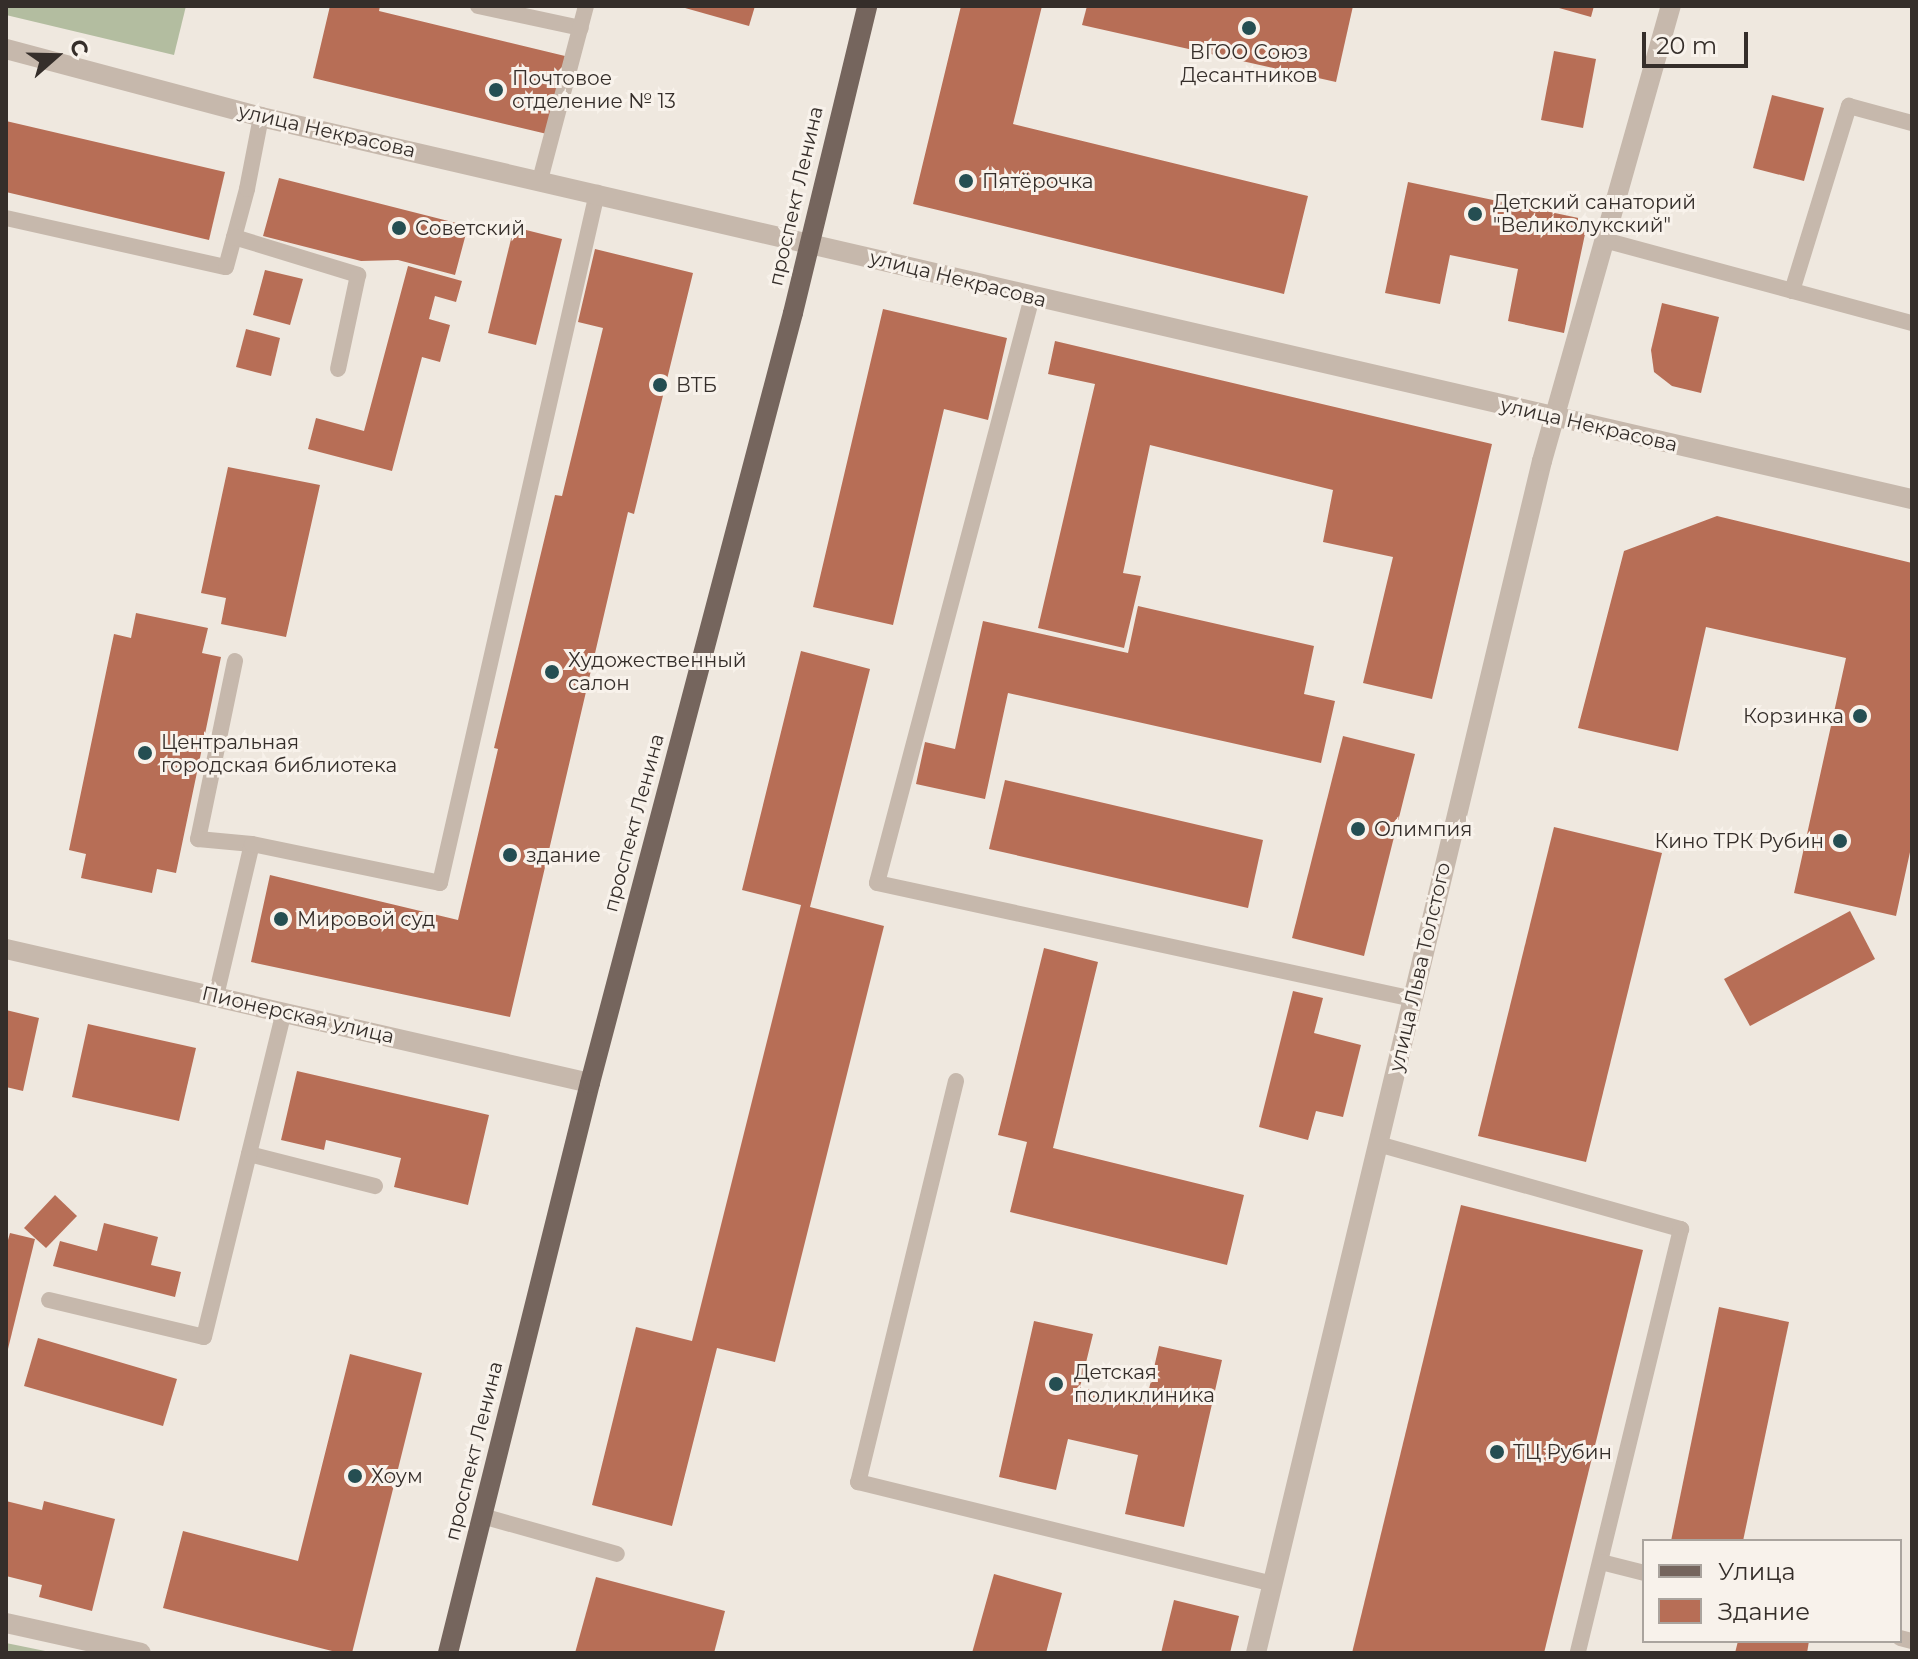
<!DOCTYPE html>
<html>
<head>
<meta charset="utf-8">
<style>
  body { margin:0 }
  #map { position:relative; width:1918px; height:1659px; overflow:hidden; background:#efe8df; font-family:Montserrat,sans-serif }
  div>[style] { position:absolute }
  .green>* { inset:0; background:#b3bda0 }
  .building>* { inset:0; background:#b76e56 }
  .service>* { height:16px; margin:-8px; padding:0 8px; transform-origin:8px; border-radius:8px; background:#c6b8ac }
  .minor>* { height:20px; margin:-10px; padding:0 10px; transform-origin:10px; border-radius:10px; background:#c6b8ac }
  .tertiary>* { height:20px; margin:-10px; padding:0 10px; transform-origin:10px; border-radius:10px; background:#c6b8ac }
  .primary>* { height:20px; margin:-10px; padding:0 10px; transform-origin:10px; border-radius:10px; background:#75655d }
  .dots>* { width:22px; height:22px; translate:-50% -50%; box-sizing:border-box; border:4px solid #f8f2eb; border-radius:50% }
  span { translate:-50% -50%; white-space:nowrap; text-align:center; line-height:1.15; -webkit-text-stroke:6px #f8f2eb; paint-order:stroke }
  .poi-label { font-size:20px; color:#352e2a }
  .left { translate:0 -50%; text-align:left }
  .right { translate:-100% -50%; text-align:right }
  .street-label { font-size:20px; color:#352e2a }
  .frame { position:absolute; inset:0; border:8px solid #352e2a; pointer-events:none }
  .legend { position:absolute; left:1642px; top:1539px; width:260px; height:104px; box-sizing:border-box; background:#f8f2eb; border:2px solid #aaa49e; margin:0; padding:10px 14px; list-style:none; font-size:24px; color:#352e2a }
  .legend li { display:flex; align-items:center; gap:16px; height:40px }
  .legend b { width:40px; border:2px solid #aaa49e }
  .north { position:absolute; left:16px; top:16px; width:80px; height:80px; -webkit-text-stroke:6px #f8f2eb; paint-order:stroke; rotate:70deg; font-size:22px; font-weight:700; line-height:32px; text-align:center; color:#352e2a }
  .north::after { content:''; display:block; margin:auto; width:28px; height:36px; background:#352e2a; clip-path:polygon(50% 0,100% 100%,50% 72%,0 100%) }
  .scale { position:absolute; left:1642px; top:32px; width:106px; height:36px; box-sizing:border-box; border:4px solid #352e2a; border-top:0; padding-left:10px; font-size:24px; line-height:28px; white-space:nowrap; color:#352e2a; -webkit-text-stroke:6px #f8f2eb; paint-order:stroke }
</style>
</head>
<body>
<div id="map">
  <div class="green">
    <div style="clip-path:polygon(6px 6px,186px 6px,174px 55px,6px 15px)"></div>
    <div style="clip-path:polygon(6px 1643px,55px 1653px,6px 1653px)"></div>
  </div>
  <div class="building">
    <div style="clip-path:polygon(330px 6px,380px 6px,379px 11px,565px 56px,547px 134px,313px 78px)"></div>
    <div style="clip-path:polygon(678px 6px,755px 6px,749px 26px)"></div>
    <div style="clip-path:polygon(961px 6px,1042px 6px,1013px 124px,1308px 196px,1284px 294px,913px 204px)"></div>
    <div style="clip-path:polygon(1087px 6px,1353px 6px,1336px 82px,1082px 25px)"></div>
    <div style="clip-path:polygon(1552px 6px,1594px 6px,1591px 17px)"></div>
    <div style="clip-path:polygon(1554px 51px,1596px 59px,1583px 128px,1541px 120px)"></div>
    <div style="clip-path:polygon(1772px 95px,1824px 108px,1804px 181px,1753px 168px)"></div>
    <div style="clip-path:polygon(6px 121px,225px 172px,209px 240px,6px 192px)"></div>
    <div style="clip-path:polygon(279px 178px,468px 226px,455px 275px,398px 260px,361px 261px,263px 236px)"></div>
    <div style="clip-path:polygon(1408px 182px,1588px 220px,1564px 333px,1508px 321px,1518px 269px,1450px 255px,1440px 304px,1385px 293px)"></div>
    <div style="clip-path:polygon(514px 227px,562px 239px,536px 345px,488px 333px)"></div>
    <div style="clip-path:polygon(595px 249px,693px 273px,634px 514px,628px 512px,510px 1017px,251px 962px,270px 875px,458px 920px,498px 749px,494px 748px,555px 495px,562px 496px,603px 328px,578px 322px)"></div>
    <div style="clip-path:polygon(408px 266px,462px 281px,456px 302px,435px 296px,429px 319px,450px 325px,440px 362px,422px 357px,392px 471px,308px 449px,316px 418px,364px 431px)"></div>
    <div style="clip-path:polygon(265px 270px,303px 279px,290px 325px,253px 315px)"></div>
    <div style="clip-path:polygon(1662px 303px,1719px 317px,1701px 393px,1672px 386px,1654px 372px,1651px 350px)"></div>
    <div style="clip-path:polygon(883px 309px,1007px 338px,988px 420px,944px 409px,893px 625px,813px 607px)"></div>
    <div style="clip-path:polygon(246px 329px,280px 338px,271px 376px,236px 367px)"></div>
    <div style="clip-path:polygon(1055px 341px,1492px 444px,1432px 699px,1363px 683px,1393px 557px,1323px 542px,1333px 490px,1150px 445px,1123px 573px,1141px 576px,1124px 648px,1038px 628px,1095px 384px,1048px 374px)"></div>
    <div style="clip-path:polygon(228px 467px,320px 485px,286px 637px,221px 624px,226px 598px,201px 593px)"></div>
    <div style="clip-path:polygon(1717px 516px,1912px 563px,1912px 843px,1896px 916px,1794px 893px,1846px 658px,1706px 627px,1678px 751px,1578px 728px,1624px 551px)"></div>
    <div style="clip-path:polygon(1138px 606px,1314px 646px,1304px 694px,1335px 701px,1321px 763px,1008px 693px,985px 799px,916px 784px,925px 742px,955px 749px,983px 621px,1128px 653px)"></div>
    <div style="clip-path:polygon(136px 613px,208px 628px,202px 653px,221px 657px,176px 873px,157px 869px,152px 893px,81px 878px,86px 854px,69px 850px,114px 634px,131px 638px)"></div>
    <div style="clip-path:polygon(801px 651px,870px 669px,810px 907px,884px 926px,775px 1362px,717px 1348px,672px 1526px,592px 1505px,636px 1327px,692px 1341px,801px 905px,742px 890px)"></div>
    <div style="clip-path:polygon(1343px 736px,1415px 754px,1364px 956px,1292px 938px)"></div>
    <div style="clip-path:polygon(1005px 780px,1263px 840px,1248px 908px,989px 849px)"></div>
    <div style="clip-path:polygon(1554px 827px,1662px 853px,1586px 1162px,1478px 1136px)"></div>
    <div style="clip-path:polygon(1850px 911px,1875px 959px,1750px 1026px,1724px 979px)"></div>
    <div style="clip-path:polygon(1044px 948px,1098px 962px,1053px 1148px,1244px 1195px,1227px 1265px,1010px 1212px,1027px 1142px,998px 1135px)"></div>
    <div style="clip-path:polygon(1293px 991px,1323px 998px,1314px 1033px,1361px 1045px,1343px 1117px,1316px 1111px,1308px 1140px,1259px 1127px)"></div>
    <div style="clip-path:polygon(6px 1010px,39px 1018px,23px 1091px,6px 1087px)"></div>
    <div style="clip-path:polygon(88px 1024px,196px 1048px,179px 1121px,72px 1097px)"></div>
    <div style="clip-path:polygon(297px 1071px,489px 1115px,468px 1205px,394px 1187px,401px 1158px,326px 1140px,324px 1150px,281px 1140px)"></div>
    <div style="clip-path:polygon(55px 1195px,77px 1216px,46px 1248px,24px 1228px)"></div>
    <div style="clip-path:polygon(1461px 1205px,1643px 1250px,1544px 1653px,1352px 1653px)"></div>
    <div style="clip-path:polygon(104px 1223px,158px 1237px,151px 1265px,181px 1272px,175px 1297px,53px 1266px,60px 1241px,97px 1251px)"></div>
    <div style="clip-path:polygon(10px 1233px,35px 1239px,7px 1353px,6px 1247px)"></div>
    <div style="clip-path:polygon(1719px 1307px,1789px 1322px,1743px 1541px,1671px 1541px)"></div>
    <div style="clip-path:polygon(1034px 1321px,1093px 1334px,1080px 1387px,1146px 1402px,1159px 1346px,1222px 1360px,1184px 1527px,1125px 1514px,1138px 1455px,1068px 1439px,1056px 1490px,999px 1477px)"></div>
    <div style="clip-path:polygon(38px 1338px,177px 1379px,163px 1426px,24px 1386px)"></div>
    <div style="clip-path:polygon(350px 1354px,422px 1373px,352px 1653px,340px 1653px,163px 1608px,183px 1531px,298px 1561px)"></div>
    <div style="clip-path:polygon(6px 1501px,42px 1510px,44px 1501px,115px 1519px,92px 1611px,39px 1597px,42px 1585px,6px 1576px)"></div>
    <div style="clip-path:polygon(994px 1574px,1062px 1593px,1046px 1653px,972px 1653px)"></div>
    <div style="clip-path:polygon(596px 1577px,725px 1611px,714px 1653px,575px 1653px)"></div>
    <div style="clip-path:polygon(1174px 1600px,1239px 1616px,1230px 1653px,1161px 1653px)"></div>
    <div style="clip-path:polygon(1738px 1641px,1809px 1641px,1807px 1653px,1735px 1653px)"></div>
  </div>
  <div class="service">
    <div style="left:478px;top:6px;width:105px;rotate:12.1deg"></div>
    <div style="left:540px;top:180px;width:180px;rotate:-75.2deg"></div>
    <div style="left:6px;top:218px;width:225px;rotate:12.6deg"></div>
    <div style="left:226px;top:267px;width:81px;rotate:-74.9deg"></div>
    <div style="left:247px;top:189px;width:73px;rotate:-79deg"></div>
    <div style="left:234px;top:237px;width:130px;rotate:17deg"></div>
    <div style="left:358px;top:275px;width:96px;rotate:102deg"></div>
    <div style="left:1604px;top:240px;width:319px;rotate:15.1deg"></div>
    <div style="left:1792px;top:291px;width:194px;rotate:-72.9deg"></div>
    <div style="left:1849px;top:106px;width:65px;rotate:15.1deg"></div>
    <div style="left:1032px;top:297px;width:606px;rotate:104.82deg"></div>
    <div style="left:877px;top:883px;width:548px;rotate:12.21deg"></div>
    <div style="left:235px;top:661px;width:182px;rotate:101.7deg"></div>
    <div style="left:198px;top:839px;width:54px;rotate:5.3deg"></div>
    <div style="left:216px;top:996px;width:156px;rotate:-76.7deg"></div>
    <div style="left:252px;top:844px;width:192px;rotate:11.7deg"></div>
    <div style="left:440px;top:883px;width:708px;rotate:-77.18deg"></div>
    <div style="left:956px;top:1081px;width:413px;rotate:103.7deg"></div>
    <div style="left:858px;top:1482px;width:427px;rotate:13.8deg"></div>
    <div style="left:1378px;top:1144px;width:315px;rotate:15.7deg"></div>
    <div style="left:1681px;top:1229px;width:436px;rotate:103.7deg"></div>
    <div style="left:249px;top:1154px;width:130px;rotate:14.3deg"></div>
    <div style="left:49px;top:1300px;width:159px;rotate:13.4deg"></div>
    <div style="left:204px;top:1337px;width:335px;rotate:-76.2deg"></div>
    <div style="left:482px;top:1516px;width:140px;rotate:15.7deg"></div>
    <div style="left:1601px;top:1562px;width:44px;rotate:14.3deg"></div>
    <div style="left:1900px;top:1638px;width:12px;rotate:14deg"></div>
  </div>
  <div class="minor">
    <div style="left:6px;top:949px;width:599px;rotate:12.92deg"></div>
    <div style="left:6px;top:1623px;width:138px;rotate:12.5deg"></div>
    <div style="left:1256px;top:1653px;width:1226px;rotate:-76.51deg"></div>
    <div style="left:1542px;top:461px;width:473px;rotate:-74.2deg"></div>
  </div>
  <div class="tertiary">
    <div style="left:6px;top:49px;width:264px;rotate:14.9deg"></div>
    <div style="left:261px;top:117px;width:1695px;rotate:13.03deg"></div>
  </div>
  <div class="primary">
    <div style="left:448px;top:1653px;width:587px;rotate:-76.01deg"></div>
    <div style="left:590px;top:1083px;width:796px;rotate:-75.23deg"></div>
    <div style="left:793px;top:313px;width:316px;rotate:-76.4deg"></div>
  </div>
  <div class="dots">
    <div style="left:1249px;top:28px;background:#254e52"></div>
    <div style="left:496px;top:90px;background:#254e52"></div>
    <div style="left:966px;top:181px;background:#254e52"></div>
    <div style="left:1475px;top:214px;background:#254e52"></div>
    <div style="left:399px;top:228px;background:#254e52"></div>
    <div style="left:660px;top:385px;background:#254e52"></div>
    <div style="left:552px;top:672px;background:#254e52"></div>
    <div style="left:1860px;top:716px;background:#254e52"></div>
    <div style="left:145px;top:753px;background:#254e52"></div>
    <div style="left:1358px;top:829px;background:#254e52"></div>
    <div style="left:1840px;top:841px;background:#254e52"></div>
    <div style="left:510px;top:855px;background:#254e52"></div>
    <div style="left:281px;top:919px;background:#254e52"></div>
    <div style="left:1056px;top:1384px;background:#254e52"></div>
    <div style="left:1497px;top:1452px;background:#254e52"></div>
    <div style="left:355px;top:1476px;background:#254e52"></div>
  </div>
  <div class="poi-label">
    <span style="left:1249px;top:64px">ВГОО Союз<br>Десантников</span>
    <span class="left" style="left:512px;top:90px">Почтовое<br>отделение № 13</span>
    <span class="left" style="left:982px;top:181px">Пятёрочка</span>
    <span class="left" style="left:1493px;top:214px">Детский санаторий<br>"Великолукский"</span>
    <span class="left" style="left:415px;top:228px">Советский</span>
    <span class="left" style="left:676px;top:385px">ВТБ</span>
    <span class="left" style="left:568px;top:672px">Художественный<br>салон</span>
    <span class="right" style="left:1844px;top:716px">Корзинка</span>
    <span class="left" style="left:161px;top:754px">Центральная<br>городская библиотека</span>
    <span class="left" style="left:1374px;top:829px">Олимпия</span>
    <span class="right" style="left:1824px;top:841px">Кино ТРК Рубин</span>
    <span class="left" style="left:526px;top:855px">здание</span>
    <span class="left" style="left:297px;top:919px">Мировой суд</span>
    <span class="left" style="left:1074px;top:1384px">Детская<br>поликлиника</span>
    <span class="left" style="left:1513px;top:1452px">ТЦ Рубин</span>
    <span class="left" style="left:371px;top:1476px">Хоум</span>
  </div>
  <div class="street-label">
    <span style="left:327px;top:131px;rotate:13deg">улица Некрасова</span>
    <span style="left:796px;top:196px;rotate:-77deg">проспект Ленина</span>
    <span style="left:958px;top:279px;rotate:14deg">улица Некрасова</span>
    <span style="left:1589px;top:425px;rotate:13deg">улица Некрасова</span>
    <span style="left:634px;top:823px;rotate:-75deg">проспект Ленина</span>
    <span style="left:1420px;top:967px;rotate:-77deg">улица Льва Толстого</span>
    <span style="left:298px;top:1015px;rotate:13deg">Пионерская улица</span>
    <span style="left:474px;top:1451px;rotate:-76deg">проспект Ленина</span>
  </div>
  <div class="frame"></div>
  <ul class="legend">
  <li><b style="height:10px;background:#75655d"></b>Улица</li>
  <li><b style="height:22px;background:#b76e56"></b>Здание</li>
  </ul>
  <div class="north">С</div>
  <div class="scale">20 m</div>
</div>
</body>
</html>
